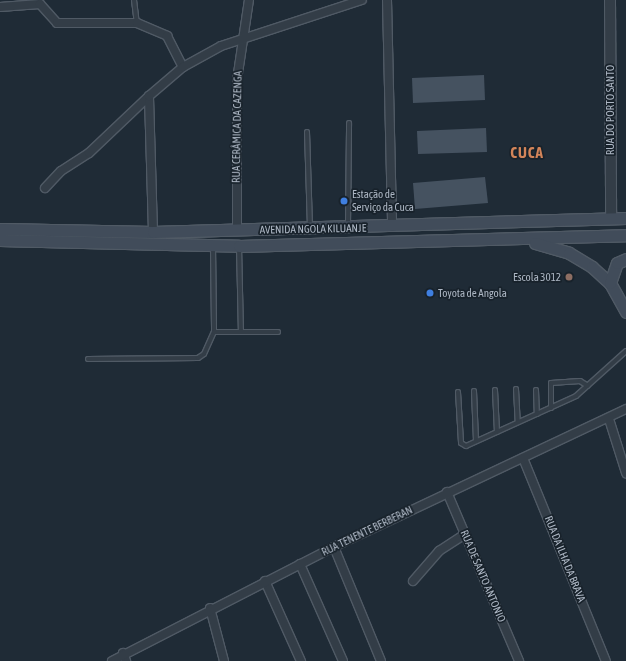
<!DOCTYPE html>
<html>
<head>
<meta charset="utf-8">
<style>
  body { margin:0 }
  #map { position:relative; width:626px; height:661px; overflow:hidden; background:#1f2b36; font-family:"Asap Condensed",sans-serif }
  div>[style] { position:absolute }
  .building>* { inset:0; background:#455260 }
  .roads { filter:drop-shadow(1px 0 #505a65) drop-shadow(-1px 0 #505a65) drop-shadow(0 1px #505a65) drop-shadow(0 -1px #505a65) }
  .service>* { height:4px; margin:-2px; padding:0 2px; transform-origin:2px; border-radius:2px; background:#333d47 }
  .minor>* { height:8px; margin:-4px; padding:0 4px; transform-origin:4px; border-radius:4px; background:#333d47 }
  .tertiary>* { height:10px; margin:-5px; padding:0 5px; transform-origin:5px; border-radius:5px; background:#333d47 }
  .secondary>* { height:11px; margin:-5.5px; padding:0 5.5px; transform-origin:5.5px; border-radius:5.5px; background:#414c5a }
  .dots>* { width:11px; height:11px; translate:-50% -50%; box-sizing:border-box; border:2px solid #18222b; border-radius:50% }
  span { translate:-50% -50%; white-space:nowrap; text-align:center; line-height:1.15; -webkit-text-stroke:3.5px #18222b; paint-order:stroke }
  .street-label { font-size:11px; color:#adb7c4 }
  .poi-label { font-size:11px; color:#adb7c4 }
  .left { translate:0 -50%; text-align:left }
  .right { translate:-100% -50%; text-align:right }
  .district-label { font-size:15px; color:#d28459; font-weight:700; letter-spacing:1px }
</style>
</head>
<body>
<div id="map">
  <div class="building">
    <div style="clip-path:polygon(484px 75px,485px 100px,413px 103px,412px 78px)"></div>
    <div style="clip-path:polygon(486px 128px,487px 152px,418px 154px,417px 131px)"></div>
    <div style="clip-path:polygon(485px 177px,488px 203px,415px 209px,413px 183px)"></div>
  </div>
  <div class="roads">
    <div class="service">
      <div style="left:134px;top:0;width:23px;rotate:83deg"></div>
      <div style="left:307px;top:132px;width:94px;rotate:88.2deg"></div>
      <div style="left:348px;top:225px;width:102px;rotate:-89.4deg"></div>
      <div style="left:213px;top:246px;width:86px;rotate:89.3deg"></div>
      <div style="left:239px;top:246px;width:86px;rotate:88.7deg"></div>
      <div style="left:88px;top:359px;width:110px;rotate:-0.5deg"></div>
      <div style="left:198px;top:358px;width:7px;rotate:-34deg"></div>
      <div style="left:204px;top:354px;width:24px;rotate:-66deg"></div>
      <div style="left:214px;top:332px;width:64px"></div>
      <div style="left:516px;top:389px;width:33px;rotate:87deg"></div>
      <div style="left:495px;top:390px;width:42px;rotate:87.3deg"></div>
      <div style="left:536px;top:390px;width:24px;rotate:88deg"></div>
      <div style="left:474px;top:391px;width:50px;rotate:87.7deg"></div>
      <div style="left:458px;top:392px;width:51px;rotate:86.6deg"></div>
      <div style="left:461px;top:443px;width:6px;rotate:31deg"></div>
      <div style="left:466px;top:446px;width:121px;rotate:-24.4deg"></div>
      <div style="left:576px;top:396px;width:67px;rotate:-42deg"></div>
      <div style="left:551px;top:408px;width:25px;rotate:-90deg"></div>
      <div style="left:551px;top:383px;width:29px;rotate:-4deg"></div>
      <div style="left:580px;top:381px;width:9px;rotate:32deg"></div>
    </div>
    <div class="minor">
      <div style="left:387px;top:0;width:227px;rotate:88.7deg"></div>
      <div style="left:0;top:7px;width:40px;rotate:-4.3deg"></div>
      <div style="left:40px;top:4px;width:25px;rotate:48deg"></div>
      <div style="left:57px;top:23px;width:80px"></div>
      <div style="left:137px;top:23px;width:33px;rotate:23deg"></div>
      <div style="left:167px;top:36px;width:35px;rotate:63deg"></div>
      <div style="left:45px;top:188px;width:23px;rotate:-47deg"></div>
      <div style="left:61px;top:171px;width:33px;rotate:-33deg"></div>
      <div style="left:89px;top:153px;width:83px;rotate:-43.5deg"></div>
      <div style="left:237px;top:230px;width:150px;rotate:-90deg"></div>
      <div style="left:237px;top:80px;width:81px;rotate:-81.5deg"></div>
      <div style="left:153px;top:232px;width:136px;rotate:-91.7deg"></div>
      <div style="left:149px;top:96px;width:45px;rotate:-40.5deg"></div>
      <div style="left:183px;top:67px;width:43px;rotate:-28.9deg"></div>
      <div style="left:221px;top:46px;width:148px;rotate:-18.1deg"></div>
      <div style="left:609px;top:419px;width:57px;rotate:72.5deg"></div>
      <div style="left:523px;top:458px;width:219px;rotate:67.8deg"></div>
      <div style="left:447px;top:492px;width:184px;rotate:66.9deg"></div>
      <div style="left:334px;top:547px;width:123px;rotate:67.6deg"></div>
      <div style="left:300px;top:564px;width:106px;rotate:66.1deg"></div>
      <div style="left:265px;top:581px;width:88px;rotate:65.8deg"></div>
      <div style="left:413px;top:581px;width:40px;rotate:-49deg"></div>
      <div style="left:439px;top:551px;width:31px;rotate:-33deg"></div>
      <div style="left:210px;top:608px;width:55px;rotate:75.2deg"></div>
      <div style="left:123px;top:653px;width:9px;rotate:69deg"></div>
      <div style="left:112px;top:661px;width:250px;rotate:-27.2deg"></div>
      <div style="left:334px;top:547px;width:323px;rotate:-25.3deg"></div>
    </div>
    <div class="tertiary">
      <div style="left:610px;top:0;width:219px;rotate:89.7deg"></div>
    </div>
    <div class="secondary">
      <div style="left:0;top:229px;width:153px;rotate:1.1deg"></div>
      <div style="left:153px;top:232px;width:473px;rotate:-1.7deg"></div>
      <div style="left:0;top:240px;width:239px;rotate:1.4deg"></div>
      <div style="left:239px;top:246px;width:387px;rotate:-1.6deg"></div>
      <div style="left:535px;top:243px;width:35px;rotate:16deg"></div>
      <div style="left:569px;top:253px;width:27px;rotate:31deg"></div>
      <div style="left:592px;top:267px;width:24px;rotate:42deg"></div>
      <div style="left:610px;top:283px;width:33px;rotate:61deg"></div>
      <div style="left:610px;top:283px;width:21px;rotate:-71deg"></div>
      <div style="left:617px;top:263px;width:10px;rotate:-24deg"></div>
    </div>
  </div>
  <div class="dots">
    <div style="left:344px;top:201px;background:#3f7fe0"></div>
    <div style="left:569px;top:277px;background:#8d6e63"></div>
    <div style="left:430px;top:293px;background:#3f7fe0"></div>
  </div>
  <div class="street-label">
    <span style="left:610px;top:110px;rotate:-90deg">RUA DO PORTO SANTO</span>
    <span style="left:237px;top:127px;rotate:-89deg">RUA CERÂMICA DA CAZENGA</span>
    <span style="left:313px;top:229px;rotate:-1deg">AVENIDA NGOLA KILUANJE</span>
    <span style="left:367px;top:531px;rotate:-26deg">RUA TENENTE BERBERAN</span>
    <span style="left:565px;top:559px;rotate:68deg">RUA DA ILHA DA BRAVA</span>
    <span style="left:483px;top:576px;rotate:67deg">RUA DE SANTO ANTONIO</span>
  </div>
  <div class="poi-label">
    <span class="left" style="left:352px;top:201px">Estação de<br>Serviço da Cuca</span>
    <span class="right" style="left:561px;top:277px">Escola 3012</span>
    <span class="left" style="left:438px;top:293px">Toyota de Angola</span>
  </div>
  <div class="district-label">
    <span style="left:527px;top:153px">CUCA</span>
  </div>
</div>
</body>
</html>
